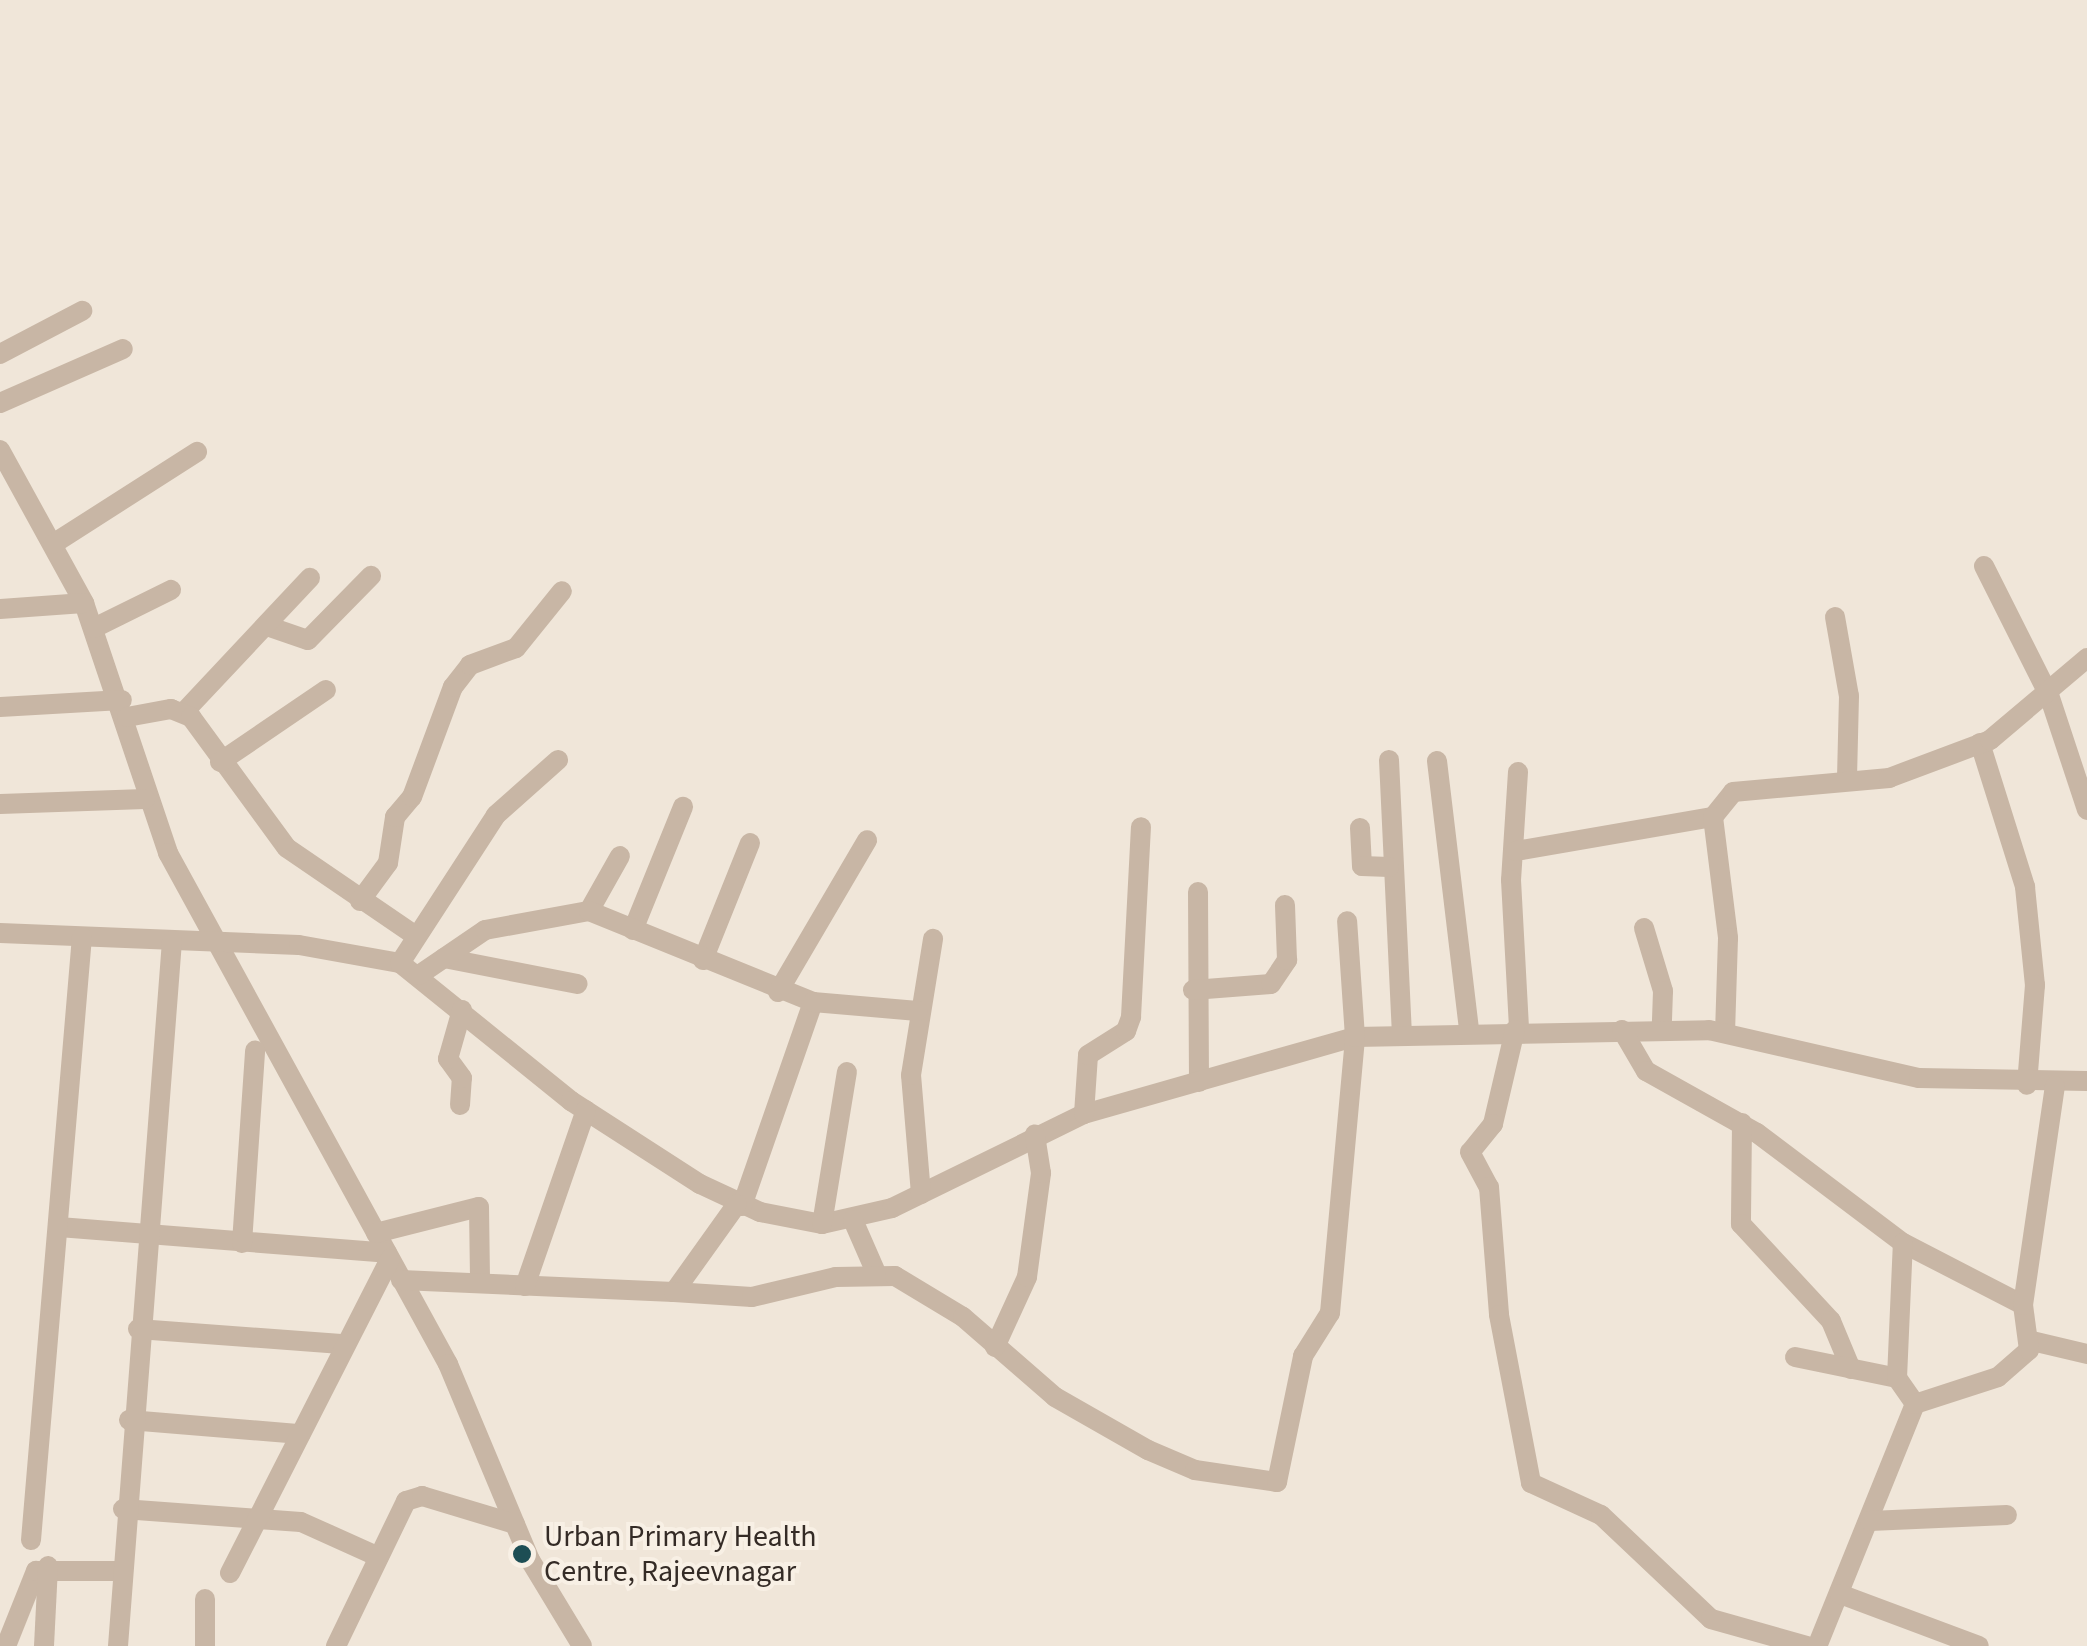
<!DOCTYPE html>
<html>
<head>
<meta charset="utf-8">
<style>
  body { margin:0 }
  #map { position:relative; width:2087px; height:1646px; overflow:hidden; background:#f0e6d9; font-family:"Source Sans 3",sans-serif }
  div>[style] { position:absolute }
  .minor>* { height:20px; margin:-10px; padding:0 10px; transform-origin:10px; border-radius:10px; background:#c8b6a5 }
  .dots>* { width:28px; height:28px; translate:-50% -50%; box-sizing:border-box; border:5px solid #f8f0e5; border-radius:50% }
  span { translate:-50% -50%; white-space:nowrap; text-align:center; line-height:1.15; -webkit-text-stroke:8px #f8f0e5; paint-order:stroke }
  .poi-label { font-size:30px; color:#342b26 }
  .left { translate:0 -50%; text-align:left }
</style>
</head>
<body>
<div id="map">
  <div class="minor">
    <div style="left:0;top:354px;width:93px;rotate:-27.7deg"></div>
    <div style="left:0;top:403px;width:134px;rotate:-23.7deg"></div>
    <div style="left:0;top:450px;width:175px;rotate:61.2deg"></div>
    <div style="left:84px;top:603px;width:264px;rotate:71.4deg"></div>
    <div style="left:168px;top:853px;width:583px;rotate:61.28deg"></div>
    <div style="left:448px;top:1364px;width:212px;rotate:67.3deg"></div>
    <div style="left:530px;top:1560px;width:100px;rotate:58.8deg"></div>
    <div style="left:53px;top:544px;width:171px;rotate:-32.6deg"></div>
    <div style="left:1984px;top:566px;width:144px;rotate:63.3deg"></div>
    <div style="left:2049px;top:695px;width:121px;rotate:71.7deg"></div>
    <div style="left:0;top:609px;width:84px;rotate:-4.1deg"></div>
    <div style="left:1835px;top:617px;width:80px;rotate:80deg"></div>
    <div style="left:1849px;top:696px;width:84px;rotate:91.4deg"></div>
    <div style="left:267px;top:626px;width:43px;rotate:18.9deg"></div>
    <div style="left:308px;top:640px;width:90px;rotate:-45.5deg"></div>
    <div style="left:94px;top:628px;width:86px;rotate:-26.3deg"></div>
    <div style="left:0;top:707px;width:122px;rotate:-3.3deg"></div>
    <div style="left:184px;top:712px;width:184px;rotate:-46.8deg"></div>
    <div style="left:127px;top:717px;width:45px;rotate:-10.3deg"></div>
    <div style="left:171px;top:709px;width:22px;rotate:22deg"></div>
    <div style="left:191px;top:717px;width:162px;rotate:53.8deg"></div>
    <div style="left:287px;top:848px;width:156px;rotate:34.3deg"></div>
    <div style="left:1980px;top:743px;width:151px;rotate:72.6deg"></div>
    <div style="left:2025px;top:887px;width:99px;rotate:84.2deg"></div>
    <div style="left:2035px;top:985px;width:100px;rotate:94.6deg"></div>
    <div style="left:1389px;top:760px;width:273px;rotate:87.3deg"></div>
    <div style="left:1437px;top:761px;width:272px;rotate:83.2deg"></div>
    <div style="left:220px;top:762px;width:128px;rotate:-34.2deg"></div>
    <div style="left:1518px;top:772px;width:108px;rotate:93.7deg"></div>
    <div style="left:1511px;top:880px;width:150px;rotate:86.9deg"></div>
    <div style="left:0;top:804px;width:145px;rotate:-2deg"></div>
    <div style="left:1713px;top:817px;width:32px;rotate:-51deg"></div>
    <div style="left:1733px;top:792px;width:157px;rotate:-5.1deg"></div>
    <div style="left:1889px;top:778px;width:108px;rotate:-20.6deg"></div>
    <div style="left:1990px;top:740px;width:127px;rotate:-40.2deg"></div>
    <div style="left:1360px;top:828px;width:38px;rotate:87deg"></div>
    <div style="left:1362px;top:866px;width:27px;rotate:2deg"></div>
    <div style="left:1516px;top:851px;width:200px;rotate:-9.8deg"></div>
    <div style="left:1713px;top:817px;width:122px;rotate:82.9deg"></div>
    <div style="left:1728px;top:938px;width:93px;rotate:91.8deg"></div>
    <div style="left:1198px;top:892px;width:190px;rotate:89.7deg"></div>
    <div style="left:360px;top:901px;width:47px;rotate:-53.6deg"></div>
    <div style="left:388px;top:863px;width:47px;rotate:-81.3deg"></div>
    <div style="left:395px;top:817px;width:26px;rotate:-50deg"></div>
    <div style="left:412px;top:797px;width:117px;rotate:-69.6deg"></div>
    <div style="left:453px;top:687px;width:28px;rotate:-52deg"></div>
    <div style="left:470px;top:665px;width:49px;rotate:-20.3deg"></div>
    <div style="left:516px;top:648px;width:73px;rotate:-51.1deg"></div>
    <div style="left:589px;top:911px;width:63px;rotate:-60.6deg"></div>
    <div style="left:1644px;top:928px;width:66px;rotate:73.2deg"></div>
    <div style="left:1663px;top:991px;width:38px;rotate:92deg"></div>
    <div style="left:633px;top:930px;width:133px;rotate:-67.9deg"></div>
    <div style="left:0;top:933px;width:299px;rotate:2.3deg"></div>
    <div style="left:299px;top:945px;width:103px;rotate:10.1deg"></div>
    <div style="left:400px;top:963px;width:220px;rotate:38.9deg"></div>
    <div style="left:571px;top:1101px;width:153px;rotate:32.8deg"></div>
    <div style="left:700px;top:1184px;width:66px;rotate:25deg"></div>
    <div style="left:760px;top:1212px;width:63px;rotate:11deg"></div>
    <div style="left:822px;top:1224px;width:72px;rotate:-12.9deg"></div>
    <div style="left:892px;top:1208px;width:214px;rotate:-26.1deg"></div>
    <div style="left:1084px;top:1114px;width:282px;rotate:-15.9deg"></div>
    <div style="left:1355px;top:1037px;width:354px;rotate:-1.1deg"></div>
    <div style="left:1709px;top:1030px;width:215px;rotate:12.9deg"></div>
    <div style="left:1919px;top:1078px;width:168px;rotate:1deg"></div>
    <div style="left:444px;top:958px;width:136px;rotate:11deg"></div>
    <div style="left:703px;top:960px;width:126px;rotate:-68.1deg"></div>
    <div style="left:400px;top:963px;width:176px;rotate:-57deg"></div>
    <div style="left:496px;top:815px;width:83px;rotate:-41.6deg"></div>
    <div style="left:419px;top:975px;width:80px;rotate:-34.3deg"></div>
    <div style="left:485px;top:930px;width:106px;rotate:-10.4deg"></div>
    <div style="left:589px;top:911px;width:242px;rotate:22.1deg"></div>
    <div style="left:1193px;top:990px;width:78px;rotate:-4.4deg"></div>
    <div style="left:1271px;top:984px;width:29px;rotate:-56deg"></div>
    <div style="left:1287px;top:960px;width:55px;rotate:-92.1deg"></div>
    <div style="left:778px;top:992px;width:176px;rotate:-59.6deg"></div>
    <div style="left:1515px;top:1030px;width:97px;rotate:103.2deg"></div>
    <div style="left:1493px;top:1124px;width:36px;rotate:129deg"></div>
    <div style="left:1470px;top:1152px;width:40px;rotate:62deg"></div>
    <div style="left:1489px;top:1187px;width:128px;rotate:85.5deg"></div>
    <div style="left:1499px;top:1315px;width:171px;rotate:79.2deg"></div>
    <div style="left:1531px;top:1483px;width:77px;rotate:24.6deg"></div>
    <div style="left:1601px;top:1515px;width:151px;rotate:43.4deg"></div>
    <div style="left:1711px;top:1619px;width:100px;rotate:15.7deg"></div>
    <div style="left:1622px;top:1030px;width:48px;rotate:59.7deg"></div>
    <div style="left:1646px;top:1071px;width:127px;rotate:29.2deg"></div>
    <div style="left:1757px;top:1133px;width:183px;rotate:37deg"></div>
    <div style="left:1903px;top:1243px;width:135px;rotate:27.3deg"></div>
    <div style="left:460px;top:1105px;width:27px;rotate:-86deg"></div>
    <div style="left:462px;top:1078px;width:24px;rotate:-126deg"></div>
    <div style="left:448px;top:1059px;width:51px;rotate:-74.1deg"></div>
    <div style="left:1084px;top:1114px;width:59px;rotate:-86.1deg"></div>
    <div style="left:1088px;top:1055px;width:45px;rotate:-32.3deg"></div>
    <div style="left:1126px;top:1031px;width:15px;rotate:-70deg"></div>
    <div style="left:1131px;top:1017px;width:190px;rotate:-87deg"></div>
    <div style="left:1742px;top:1123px;width:101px;rotate:90.6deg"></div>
    <div style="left:1741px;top:1224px;width:132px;rotate:47.1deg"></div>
    <div style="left:1831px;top:1321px;width:52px;rotate:67.4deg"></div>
    <div style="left:921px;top:1194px;width:119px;rotate:-94.8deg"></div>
    <div style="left:911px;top:1075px;width:138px;rotate:-80.8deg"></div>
    <div style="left:742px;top:1206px;width:216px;rotate:-70.8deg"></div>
    <div style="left:813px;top:1002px;width:105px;rotate:4.9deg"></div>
    <div style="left:853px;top:1220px;width:60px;rotate:66.4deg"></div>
    <div style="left:822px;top:1224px;width:154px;rotate:-80.7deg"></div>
    <div style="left:59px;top:1227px;width:329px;rotate:4.5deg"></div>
    <div style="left:376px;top:1233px;width:106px;rotate:-14.2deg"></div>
    <div style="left:479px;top:1207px;width:75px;rotate:89.2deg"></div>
    <div style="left:242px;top:1243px;width:193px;rotate:-86.1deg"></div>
    <div style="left:401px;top:1280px;width:273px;rotate:2.5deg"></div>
    <div style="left:674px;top:1292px;width:108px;rotate:-54.4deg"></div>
    <div style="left:525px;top:1286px;width:186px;rotate:-70.9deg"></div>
    <div style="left:674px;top:1292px;width:78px;rotate:3.7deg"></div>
    <div style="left:752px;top:1297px;width:86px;rotate:-13.4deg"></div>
    <div style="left:836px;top:1277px;width:59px;rotate:-1deg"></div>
    <div style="left:895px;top:1276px;width:79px;rotate:31.1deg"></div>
    <div style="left:963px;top:1317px;width:122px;rotate:41deg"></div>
    <div style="left:1055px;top:1397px;width:107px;rotate:29.7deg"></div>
    <div style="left:1148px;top:1450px;width:51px;rotate:23.1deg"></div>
    <div style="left:1195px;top:1470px;width:83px;rotate:8.3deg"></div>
    <div style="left:1277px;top:1482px;width:129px;rotate:-78.3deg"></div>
    <div style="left:1303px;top:1356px;width:51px;rotate:-57.9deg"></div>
    <div style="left:1330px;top:1313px;width:277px;rotate:-84.8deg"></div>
    <div style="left:1355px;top:1037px;width:116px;rotate:-93.9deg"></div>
    <div style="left:138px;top:1329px;width:207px;rotate:4.2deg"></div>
    <div style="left:2032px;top:1341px;width:57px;rotate:13.3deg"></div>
    <div style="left:995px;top:1347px;width:77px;rotate:-65.4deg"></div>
    <div style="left:1027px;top:1277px;width:105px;rotate:-82.3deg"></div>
    <div style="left:1041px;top:1173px;width:39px;rotate:-99deg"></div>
    <div style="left:1795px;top:1357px;width:104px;rotate:11.6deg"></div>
    <div style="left:1897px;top:1378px;width:32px;rotate:55deg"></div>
    <div style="left:1915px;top:1404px;width:261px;rotate:112deg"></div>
    <div style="left:1897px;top:1378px;width:135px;rotate:-87.5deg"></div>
    <div style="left:1915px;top:1404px;width:87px;rotate:-18deg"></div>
    <div style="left:1998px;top:1377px;width:41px;rotate:-41.1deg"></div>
    <div style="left:2029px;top:1350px;width:45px;rotate:-97.6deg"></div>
    <div style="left:2023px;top:1305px;width:221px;rotate:-81.7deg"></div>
    <div style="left:129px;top:1420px;width:172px;rotate:4.7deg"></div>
    <div style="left:123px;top:1509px;width:178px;rotate:4.2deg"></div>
    <div style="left:301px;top:1522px;width:85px;rotate:24.2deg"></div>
    <div style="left:1870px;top:1521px;width:137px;rotate:-2.5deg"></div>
    <div style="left:31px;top:1540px;width:605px;rotate:-85.17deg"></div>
    <div style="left:230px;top:1573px;width:352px;rotate:-63deg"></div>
    <div style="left:1840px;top:1594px;width:148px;rotate:20.5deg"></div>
    <div style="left:205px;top:1599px;width:47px;rotate:90deg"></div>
    <div style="left:6px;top:1646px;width:81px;rotate:-68.2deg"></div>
    <div style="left:36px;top:1571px;width:84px"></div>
    <div style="left:44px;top:1646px;width:80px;rotate:-87.1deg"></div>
    <div style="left:118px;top:1646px;width:707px;rotate:-85.62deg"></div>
    <div style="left:336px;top:1646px;width:161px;rotate:-64.2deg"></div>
    <div style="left:406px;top:1501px;width:17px;rotate:-17deg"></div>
    <div style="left:422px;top:1496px;width:97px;rotate:16.8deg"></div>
  </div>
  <div class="dots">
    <div style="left:522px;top:1554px;background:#1d4e54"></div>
  </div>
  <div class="poi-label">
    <span class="left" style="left:544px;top:1554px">Urban Primary Health<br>Centre, Rajeevnagar</span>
  </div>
</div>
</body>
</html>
